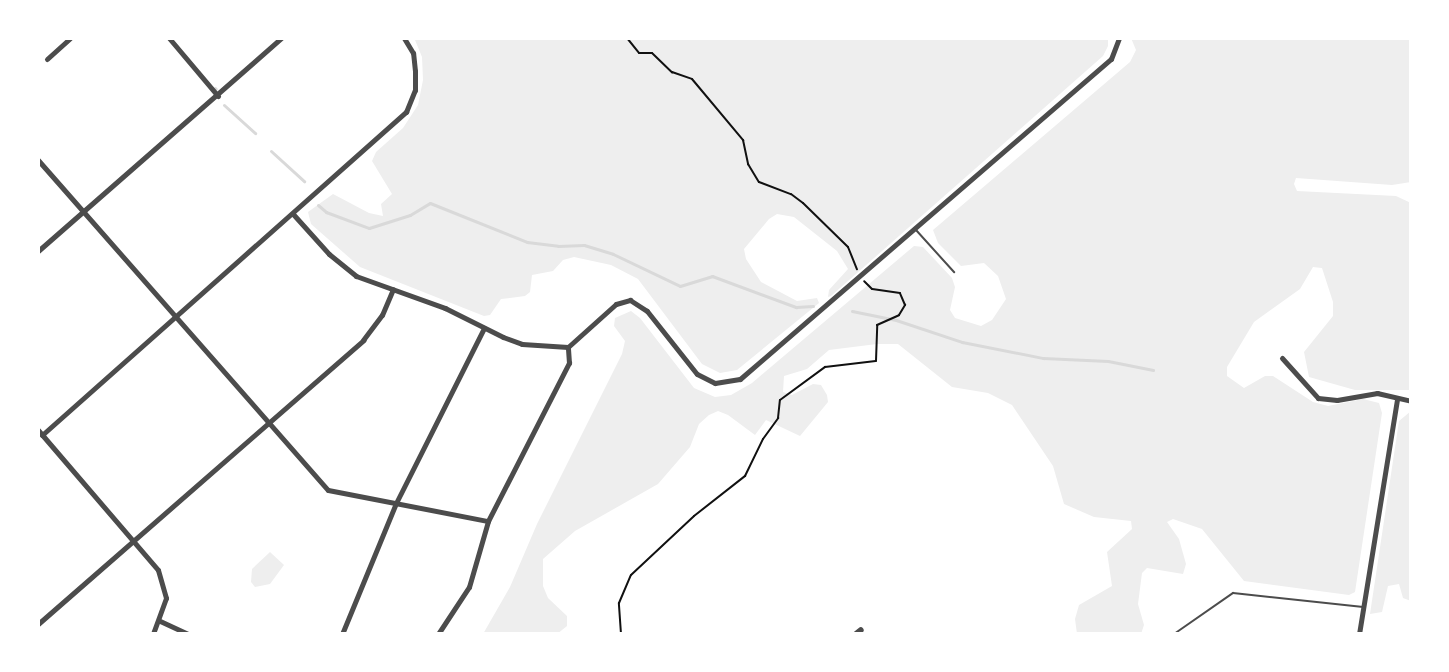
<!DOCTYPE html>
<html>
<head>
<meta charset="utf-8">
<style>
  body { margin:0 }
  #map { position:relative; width:1449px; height:672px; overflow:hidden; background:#fff; font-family:Jost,sans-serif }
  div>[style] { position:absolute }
  .green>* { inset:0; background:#eee }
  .stream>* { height:3px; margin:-1.5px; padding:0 1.5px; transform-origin:1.5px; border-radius:1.5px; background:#d9d9d9 }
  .path>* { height:2px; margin:-1px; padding:0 1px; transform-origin:1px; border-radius:1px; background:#111 }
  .service>* { height:2px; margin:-1px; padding:0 1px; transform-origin:1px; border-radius:1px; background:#4c4c4c }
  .minor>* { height:5px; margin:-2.5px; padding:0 2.5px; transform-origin:2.5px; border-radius:2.5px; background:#4c4c4c }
  .tertiary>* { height:6px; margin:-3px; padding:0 3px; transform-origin:3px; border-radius:3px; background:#4c4c4c }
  span { translate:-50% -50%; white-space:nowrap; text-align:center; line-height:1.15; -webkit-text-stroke:6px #fff; paint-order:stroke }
  .frame { position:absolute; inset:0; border:40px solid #fff; pointer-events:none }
</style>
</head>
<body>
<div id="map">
  <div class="green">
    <div style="clip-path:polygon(418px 38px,1108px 38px,1108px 46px,1103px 56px,831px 296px,828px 297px,829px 290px,848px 269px,837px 251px,794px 217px,777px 214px,769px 219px,744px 249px,746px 259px,761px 282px,797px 301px,817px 298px,819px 303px,737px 370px,720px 373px,702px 364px,638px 279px,611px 265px,574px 257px,563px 260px,553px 271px,532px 275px,530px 292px,525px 296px,501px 299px,490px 315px,484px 316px,360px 267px,311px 224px,308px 212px,333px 194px,369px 213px,383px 216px,381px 204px,392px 194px,372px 161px,376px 152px,403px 128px,418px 105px,423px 80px,422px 57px,415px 40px)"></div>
    <div style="clip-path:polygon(1131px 38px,1411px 38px,1411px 182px,1392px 185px,1296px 178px,1294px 184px,1297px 191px,1396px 196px,1411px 203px,1411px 390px,1355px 390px,1309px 377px,1304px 352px,1333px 316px,1333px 302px,1322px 268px,1313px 267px,1300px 289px,1254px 322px,1227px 367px,1227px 376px,1244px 388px,1265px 376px,1273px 376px,1313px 402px,1328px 406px,1363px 399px,1379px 403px,1382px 413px,1355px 592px,1349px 595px,1244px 581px,1202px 529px,1173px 519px,1167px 522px,1179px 539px,1186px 564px,1183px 574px,1147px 568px,1142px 573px,1138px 604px,1144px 625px,1141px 634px,1077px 634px,1075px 619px,1079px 605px,1112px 586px,1107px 552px,1132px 529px,1131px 521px,1094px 517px,1064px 504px,1053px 466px,1012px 405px,988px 393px,952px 387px,898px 344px,877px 344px,829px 350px,807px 369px,784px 376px,783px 392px,792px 395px,813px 384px,821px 385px,827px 395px,828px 402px,800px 436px,766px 420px,755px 435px,728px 415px,718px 411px,709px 415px,699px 424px,690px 447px,658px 484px,575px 531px,543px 559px,543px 586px,548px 598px,567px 616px,567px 626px,557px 634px,483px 634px,510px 587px,537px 524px,622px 354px,625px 341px,614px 326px,615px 318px,631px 311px,640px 318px,694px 388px,715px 397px,731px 395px,752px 383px,914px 246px,923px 247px,952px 278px,955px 287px,950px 310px,955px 318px,981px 326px,992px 320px,1006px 299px,998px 276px,984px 263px,961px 266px,938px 243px,933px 230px,1130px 62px,1136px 50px)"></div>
    <div style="clip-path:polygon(1411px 411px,1411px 601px,1403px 598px,1399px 584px,1388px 586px,1382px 612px,1370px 614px,1399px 421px)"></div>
    <div style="clip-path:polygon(270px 552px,284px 565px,270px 584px,255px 587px,251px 582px,252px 569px)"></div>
  </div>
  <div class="stream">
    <div style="left:215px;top:88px;width:1px;rotate:45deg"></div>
    <div style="left:224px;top:105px;width:42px;rotate:42.1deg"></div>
    <div style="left:271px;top:151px;width:45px;rotate:42.3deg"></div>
    <div style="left:318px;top:205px;width:11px;rotate:41deg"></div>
    <div style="left:326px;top:212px;width:46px;rotate:20.4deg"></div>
    <div style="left:369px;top:228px;width:43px;rotate:-17.6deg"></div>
    <div style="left:410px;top:215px;width:23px;rotate:-31deg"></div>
    <div style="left:430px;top:203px;width:105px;rotate:21.9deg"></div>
    <div style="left:527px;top:242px;width:31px;rotate:7deg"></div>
    <div style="left:558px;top:246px;width:26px;rotate:-2deg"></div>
    <div style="left:584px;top:245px;width:30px;rotate:17deg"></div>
    <div style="left:613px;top:254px;width:74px;rotate:25.5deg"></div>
    <div style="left:680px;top:286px;width:34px;rotate:-17deg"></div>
    <div style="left:712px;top:276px;width:90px;rotate:20.3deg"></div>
    <div style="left:796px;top:307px;width:17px;rotate:-3deg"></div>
    <div style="left:852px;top:311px;width:45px;rotate:11.6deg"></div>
    <div style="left:896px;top:320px;width:70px;rotate:18.4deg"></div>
    <div style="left:962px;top:342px;width:83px;rotate:11.2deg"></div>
    <div style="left:1043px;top:358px;width:65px;rotate:2.6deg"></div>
    <div style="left:1108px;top:361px;width:46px;rotate:11.3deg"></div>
  </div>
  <div class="path">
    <div style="left:627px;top:38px;width:19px;rotate:51deg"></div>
    <div style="left:639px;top:53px;width:13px"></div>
    <div style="left:652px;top:53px;width:28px;rotate:44deg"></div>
    <div style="left:672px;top:72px;width:21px;rotate:19deg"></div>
    <div style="left:692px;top:79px;width:80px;rotate:50.1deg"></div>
    <div style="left:743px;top:140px;width:25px;rotate:78deg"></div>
    <div style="left:748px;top:164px;width:21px;rotate:59deg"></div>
    <div style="left:759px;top:182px;width:34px;rotate:21deg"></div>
    <div style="left:791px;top:194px;width:15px;rotate:37deg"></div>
    <div style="left:803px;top:203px;width:63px;rotate:44.4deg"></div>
    <div style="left:848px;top:247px;width:24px;rotate:68deg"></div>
    <div style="left:621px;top:634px;width:31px;rotate:-94deg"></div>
    <div style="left:619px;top:603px;width:30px;rotate:-67deg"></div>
    <div style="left:631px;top:575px;width:86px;rotate:-43.1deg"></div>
    <div style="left:694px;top:516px;width:65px;rotate:-38.1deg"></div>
    <div style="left:745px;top:476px;width:41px;rotate:-64.1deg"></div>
    <div style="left:763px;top:439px;width:26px;rotate:-54deg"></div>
    <div style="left:778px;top:418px;width:18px;rotate:-84deg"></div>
    <div style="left:780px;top:400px;width:56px;rotate:-36.3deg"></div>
    <div style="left:825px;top:367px;width:51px;rotate:-6.7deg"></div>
    <div style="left:876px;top:361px;width:36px;rotate:-88deg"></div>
    <div style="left:877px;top:325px;width:24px;rotate:-24deg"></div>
    <div style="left:899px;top:315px;width:12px;rotate:-59deg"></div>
    <div style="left:905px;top:305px;width:13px;rotate:-113deg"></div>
    <div style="left:900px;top:293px;width:28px;rotate:-172deg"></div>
    <div style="left:872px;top:289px;width:11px;rotate:-135deg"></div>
  </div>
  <div class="service">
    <div style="left:916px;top:230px;width:57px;rotate:47.9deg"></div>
    <div style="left:1174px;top:634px;width:72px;rotate:-34.8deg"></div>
    <div style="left:1233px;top:593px;width:131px;rotate:6.1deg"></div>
  </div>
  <div class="minor">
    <div style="left:169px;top:38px;width:76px;rotate:49.8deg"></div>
    <div style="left:47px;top:59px;width:31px;rotate:-42deg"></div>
    <div style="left:38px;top:160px;width:439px;rotate:48.7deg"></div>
    <div style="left:328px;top:490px;width:163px;rotate:11deg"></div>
    <div style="left:293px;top:214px;width:54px;rotate:48deg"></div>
    <div style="left:329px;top:254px;width:35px;rotate:39deg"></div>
    <div style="left:356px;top:276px;width:95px;rotate:19.8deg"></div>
    <div style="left:445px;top:308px;width:65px;rotate:26.6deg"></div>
    <div style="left:503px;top:337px;width:20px;rotate:20deg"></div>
    <div style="left:522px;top:344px;width:46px;rotate:3.7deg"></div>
    <div style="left:38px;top:251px;width:323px;rotate:-41.2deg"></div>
    <div style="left:568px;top:347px;width:64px;rotate:-41.9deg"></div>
    <div style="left:616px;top:304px;width:15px;rotate:-16deg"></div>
    <div style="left:630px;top:300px;width:20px;rotate:33deg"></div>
    <div style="left:647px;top:311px;width:80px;rotate:51.6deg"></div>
    <div style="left:697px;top:374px;width:20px;rotate:27deg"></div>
    <div style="left:715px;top:383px;width:25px;rotate:-9deg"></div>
    <div style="left:740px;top:379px;width:490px;rotate:-40.8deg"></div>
    <div style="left:1111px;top:59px;width:22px;rotate:-69deg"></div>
    <div style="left:1282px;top:358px;width:54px;rotate:48deg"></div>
    <div style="left:1318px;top:398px;width:19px;rotate:6deg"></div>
    <div style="left:1337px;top:400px;width:41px;rotate:-9.9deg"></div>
    <div style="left:1377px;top:393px;width:35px;rotate:13deg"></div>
    <div style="left:38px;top:430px;width:184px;rotate:49.4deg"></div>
    <div style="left:158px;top:570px;width:29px;rotate:74deg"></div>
    <div style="left:166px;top:598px;width:38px;rotate:110deg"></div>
    <div style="left:42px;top:435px;width:487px;rotate:-41.6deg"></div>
    <div style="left:406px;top:112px;width:24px;rotate:-68deg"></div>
    <div style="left:415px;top:90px;width:19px;rotate:-90deg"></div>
    <div style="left:415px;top:71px;width:18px;rotate:-96deg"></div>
    <div style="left:413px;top:53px;width:17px;rotate:-121deg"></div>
    <div style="left:160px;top:621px;width:31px;rotate:25deg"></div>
    <div style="left:38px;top:624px;width:432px;rotate:-41.1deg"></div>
    <div style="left:363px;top:340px;width:31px;rotate:-53deg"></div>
    <div style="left:382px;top:315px;width:28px;rotate:-67deg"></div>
    <div style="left:342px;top:634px;width:142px;rotate:-67.6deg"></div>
    <div style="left:396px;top:503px;width:196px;rotate:-63.3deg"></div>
    <div style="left:438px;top:634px;width:56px;rotate:-56.6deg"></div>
    <div style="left:469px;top:587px;width:69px;rotate:-73.9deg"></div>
    <div style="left:488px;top:521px;width:178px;rotate:-62.9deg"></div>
    <div style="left:569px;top:363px;width:16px;rotate:-94deg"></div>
    <div style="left:1359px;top:634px;width:238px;rotate:-80.8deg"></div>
  </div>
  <div class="tertiary">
    <div style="left:856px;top:634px;width:6px;rotate:-39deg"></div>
  </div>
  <div class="frame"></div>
</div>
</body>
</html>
